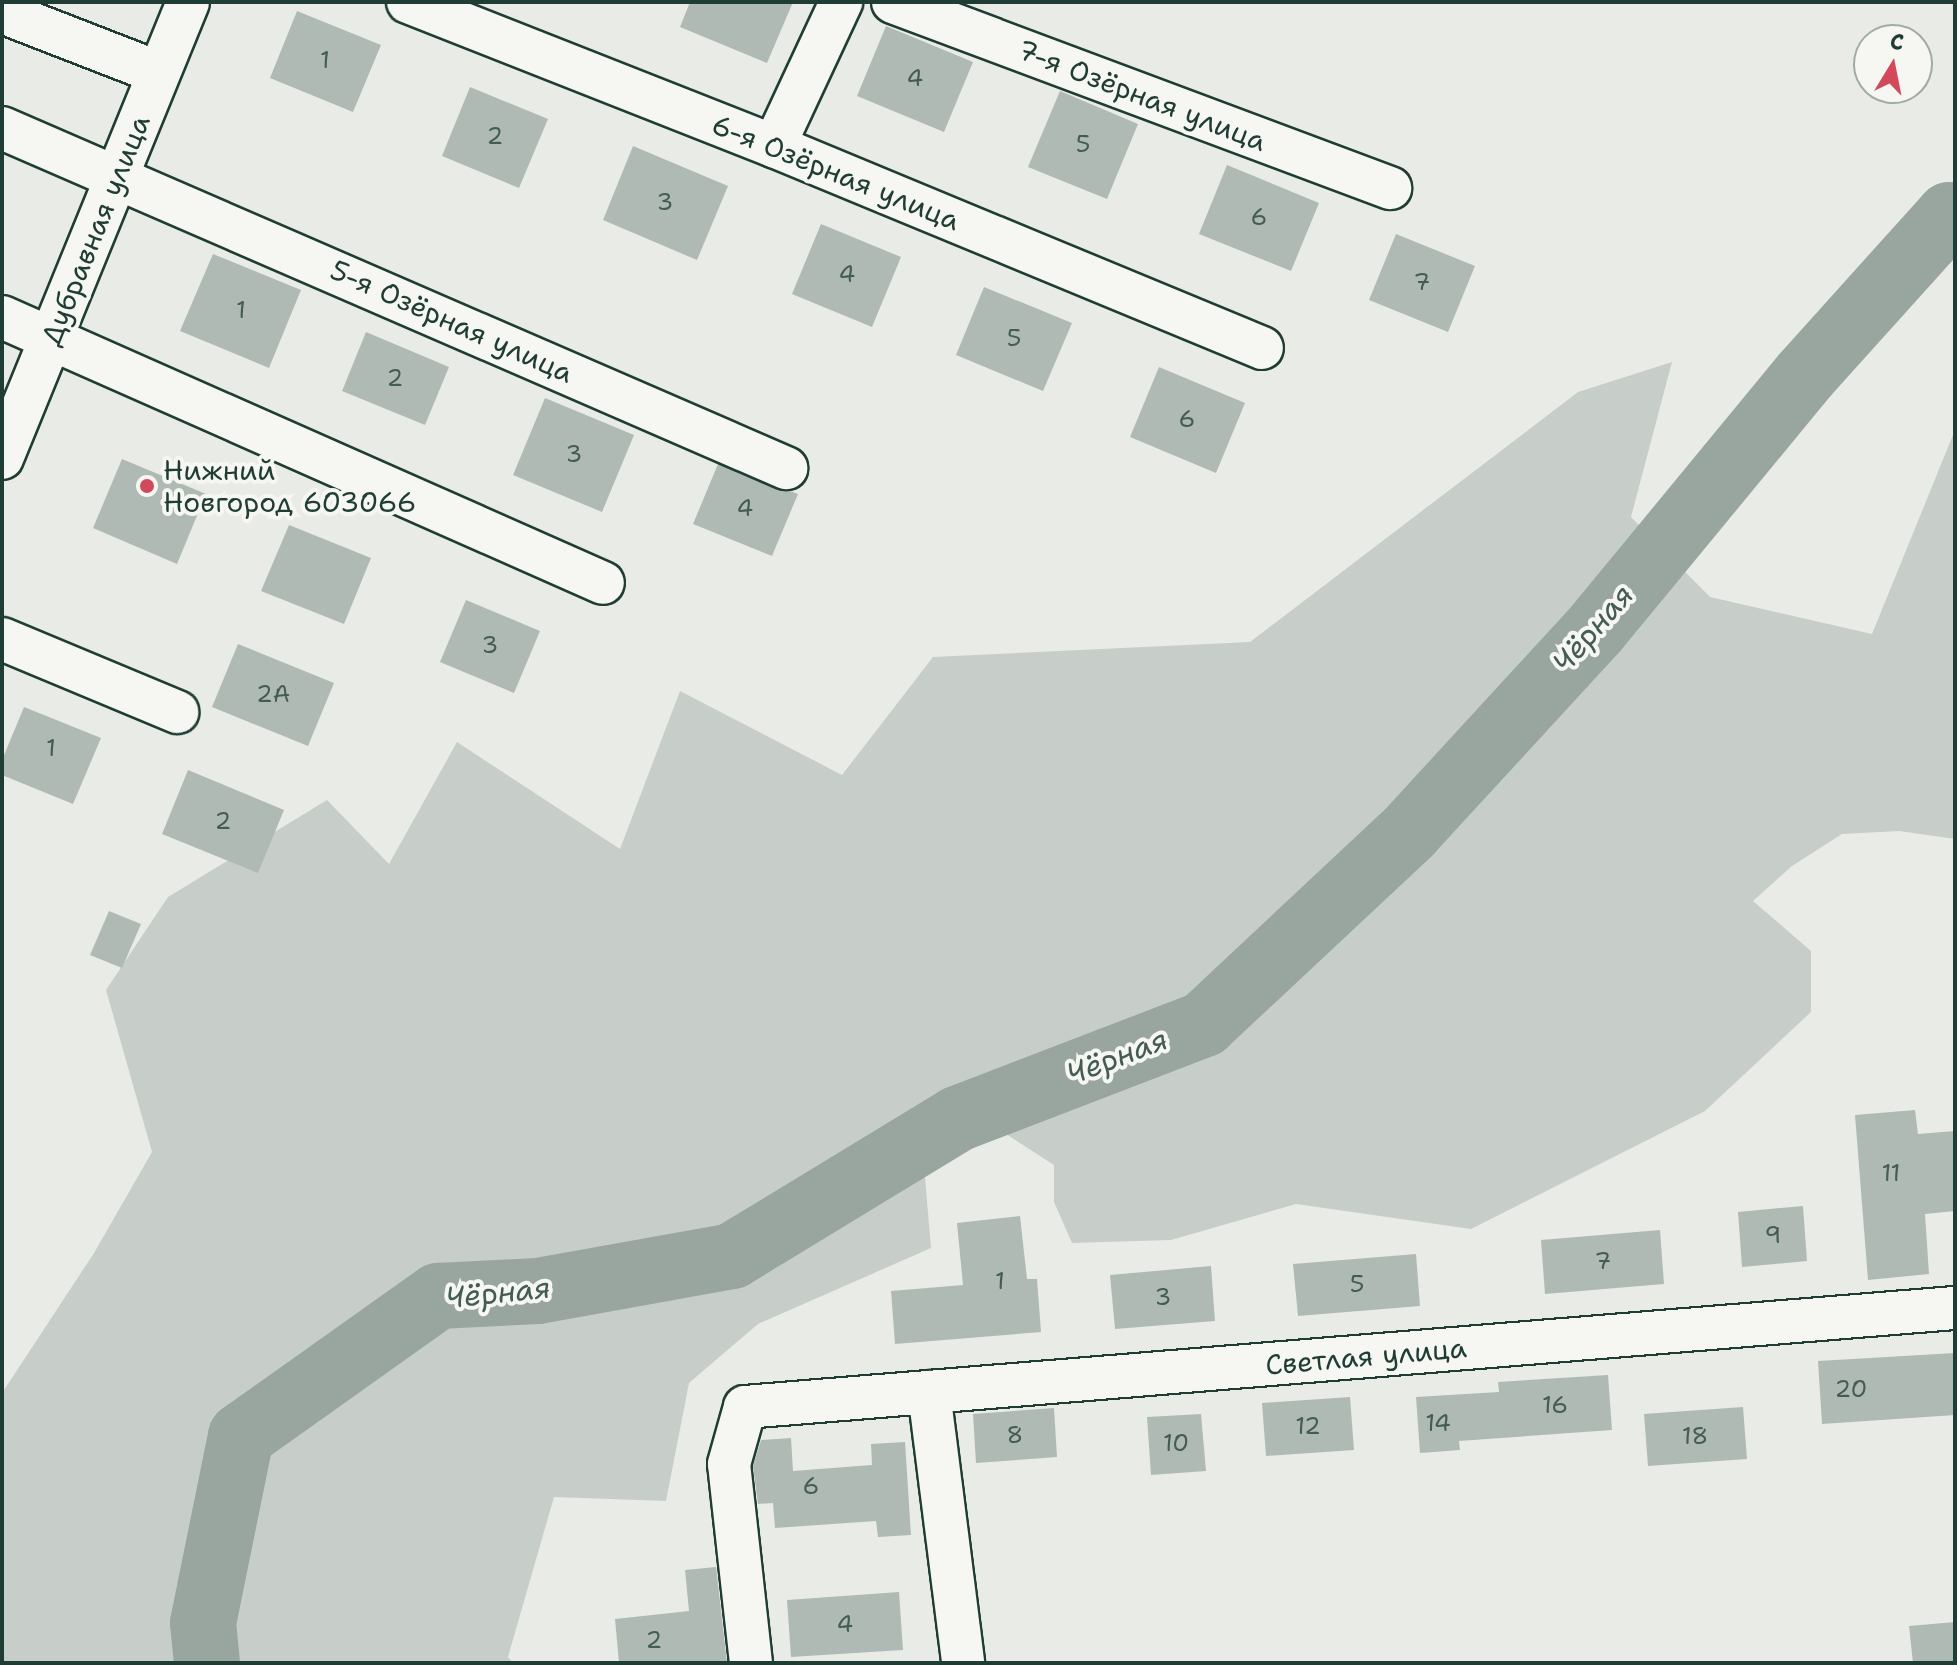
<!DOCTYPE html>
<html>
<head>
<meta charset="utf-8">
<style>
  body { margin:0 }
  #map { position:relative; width:1957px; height:1665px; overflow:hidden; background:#e9ebe7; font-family:"Shantell Sans",sans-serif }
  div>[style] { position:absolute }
  .green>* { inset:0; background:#c7cec9 }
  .river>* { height:66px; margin:-33px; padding:0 33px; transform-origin:33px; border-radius:33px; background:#99a6a0 }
  .building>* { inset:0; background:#b0bab5 }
  .roads { filter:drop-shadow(2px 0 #1f3d34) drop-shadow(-2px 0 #1f3d34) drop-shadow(0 2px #1f3d34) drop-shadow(0 -2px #1f3d34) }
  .minor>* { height:42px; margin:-21px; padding:0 21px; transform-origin:21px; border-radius:21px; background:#f6f6f2 }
  .dots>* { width:22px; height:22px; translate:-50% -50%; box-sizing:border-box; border:4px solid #f6f6f2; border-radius:50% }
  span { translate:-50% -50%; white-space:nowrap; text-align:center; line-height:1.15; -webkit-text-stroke:8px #f6f6f2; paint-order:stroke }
  .number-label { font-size:24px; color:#435c54 }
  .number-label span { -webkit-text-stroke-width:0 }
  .street-label { font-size:28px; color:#1f3d34 }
  .poi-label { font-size:28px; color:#1f3d34 }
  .left { translate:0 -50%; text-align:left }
  .water-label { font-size:30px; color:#445c54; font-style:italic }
  .frame { position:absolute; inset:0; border:4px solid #1f3d34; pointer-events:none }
  .north { position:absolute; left:1853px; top:24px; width:80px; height:80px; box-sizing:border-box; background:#f6f6f2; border:2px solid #a0aca6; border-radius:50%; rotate:10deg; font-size:22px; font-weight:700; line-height:32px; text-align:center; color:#1f3d34 }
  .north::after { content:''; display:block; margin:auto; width:28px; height:36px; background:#d1495b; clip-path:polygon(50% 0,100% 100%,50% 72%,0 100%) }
</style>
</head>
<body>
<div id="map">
  <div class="green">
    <div style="clip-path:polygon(1672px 362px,1631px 517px,1710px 597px,1872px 634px,1955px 430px,1955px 839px,1899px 831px,1842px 834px,1792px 866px,1753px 901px,1811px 951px,1811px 1012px,1705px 1111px,1471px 1229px,1296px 1204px,1171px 1240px,1072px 1243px,1054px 1202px,1054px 1165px,983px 1119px,925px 1177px,931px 1248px,758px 1324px,689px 1383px,666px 1501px,554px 1497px,508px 1657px,513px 1663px,2px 1663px,2px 1393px,94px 1253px,152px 1152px,106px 990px,168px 897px,327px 800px,389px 864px,457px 742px,620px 849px,680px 691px,842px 775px,933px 657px,1250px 642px,1578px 392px)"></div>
  </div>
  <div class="river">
    <div style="left:207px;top:1663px;width:40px;rotate:-95.7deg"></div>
    <div style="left:203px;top:1623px;width:191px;rotate:-78.5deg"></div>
    <div style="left:241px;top:1436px;width:242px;rotate:-35.4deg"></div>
    <div style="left:438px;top:1296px;width:100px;rotate:-2.9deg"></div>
    <div style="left:538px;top:1291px;width:197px;rotate:-10.2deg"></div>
    <div style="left:732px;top:1256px;width:263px;rotate:-31.3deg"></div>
    <div style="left:957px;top:1119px;width:265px;rotate:-21deg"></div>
    <div style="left:1204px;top:1024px;width:282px;rotate:-43.1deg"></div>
    <div style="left:1410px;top:831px;width:272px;rotate:-47.4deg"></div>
    <div style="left:1594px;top:631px;width:332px;rotate:-50.5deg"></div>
    <div style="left:1805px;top:375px;width:215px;rotate:-48deg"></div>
    <div style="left:1949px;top:215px;width:10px;rotate:53deg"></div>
  </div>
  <div class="building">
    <div style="clip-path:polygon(690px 2px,793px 2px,767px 63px,680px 27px)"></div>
    <div style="clip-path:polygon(297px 11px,381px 45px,353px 112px,270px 78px)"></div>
    <div style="clip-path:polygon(886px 26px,973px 62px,944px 132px,857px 96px)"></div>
    <div style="clip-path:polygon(470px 87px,548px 119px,519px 188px,442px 156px)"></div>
    <div style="clip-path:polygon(1060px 91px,1138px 124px,1107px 199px,1028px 167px)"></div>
    <div style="clip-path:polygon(633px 146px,728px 186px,697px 260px,603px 220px)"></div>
    <div style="clip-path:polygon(1227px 165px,1319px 203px,1291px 271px,1199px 234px)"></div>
    <div style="clip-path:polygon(821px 224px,901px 257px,872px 327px,792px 294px)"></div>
    <div style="clip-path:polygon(1396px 234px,1475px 266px,1448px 332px,1369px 300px)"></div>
    <div style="clip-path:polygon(213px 254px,301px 290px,269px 368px,180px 331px)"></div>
    <div style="clip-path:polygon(984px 287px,1072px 323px,1043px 391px,956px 355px)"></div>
    <div style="clip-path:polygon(366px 332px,449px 367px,425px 425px,342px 391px)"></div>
    <div style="clip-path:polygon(1159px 367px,1245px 403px,1216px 473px,1130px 437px)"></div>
    <div style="clip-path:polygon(545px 398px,634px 435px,602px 512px,513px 475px)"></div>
    <div style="clip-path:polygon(122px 459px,206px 494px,177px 564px,93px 528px)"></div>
    <div style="clip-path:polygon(718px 464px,798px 494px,772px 556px,693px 524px)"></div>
    <div style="clip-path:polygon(289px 525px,371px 558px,344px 624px,261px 591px)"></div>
    <div style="clip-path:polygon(466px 600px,540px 631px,514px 693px,440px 662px)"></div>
    <div style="clip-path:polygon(238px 644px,334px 683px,308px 746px,212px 707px)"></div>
    <div style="clip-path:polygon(24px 707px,101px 738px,73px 804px,2px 775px,2px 760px)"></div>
    <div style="clip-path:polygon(188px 770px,284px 810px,258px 873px,162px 834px)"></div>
    <div style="clip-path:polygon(109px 911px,141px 924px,122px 968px,90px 955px)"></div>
    <div style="clip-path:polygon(1915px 1110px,1918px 1134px,1955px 1131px,1955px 1211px,1925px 1214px,1929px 1274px,1868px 1280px,1855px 1115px)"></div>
    <div style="clip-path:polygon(1803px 1206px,1807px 1261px,1742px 1267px,1738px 1212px)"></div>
    <div style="clip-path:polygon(1020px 1216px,1027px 1279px,1037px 1279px,1041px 1332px,895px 1344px,891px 1291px,963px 1285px,957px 1223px)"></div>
    <div style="clip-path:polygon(1660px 1230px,1664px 1284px,1545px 1294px,1541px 1240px)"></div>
    <div style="clip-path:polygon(1416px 1254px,1420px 1306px,1298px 1316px,1293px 1264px)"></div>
    <div style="clip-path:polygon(1211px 1266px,1215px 1321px,1115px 1329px,1110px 1275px)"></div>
    <div style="clip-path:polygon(1955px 1353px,1955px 1415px,1822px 1424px,1818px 1361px)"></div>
    <div style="clip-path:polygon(1608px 1375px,1612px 1430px,1459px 1441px,1460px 1450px,1420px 1453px,1416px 1397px,1499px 1392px,1498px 1382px)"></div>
    <div style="clip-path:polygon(1350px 1397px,1354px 1450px,1266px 1456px,1262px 1403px)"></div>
    <div style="clip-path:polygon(1743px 1407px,1747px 1459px,1648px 1466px,1644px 1414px)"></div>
    <div style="clip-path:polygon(1054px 1408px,1057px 1457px,976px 1463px,973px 1414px)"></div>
    <div style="clip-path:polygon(1201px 1414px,1206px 1471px,1151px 1475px,1147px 1417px)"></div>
    <div style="clip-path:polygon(791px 1438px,793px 1471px,872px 1465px,871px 1444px,905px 1442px,911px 1535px,878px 1537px,876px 1521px,775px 1528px,773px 1503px,758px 1504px,753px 1466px,761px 1440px)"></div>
    <div style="clip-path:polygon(716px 1567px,727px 1663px,619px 1663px,615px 1619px,689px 1611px,685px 1570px)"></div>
    <div style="clip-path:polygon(899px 1592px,903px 1650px,791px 1657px,787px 1600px)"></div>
    <div style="clip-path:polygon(1955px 1622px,1955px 1663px,1913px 1663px,1909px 1626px)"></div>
  </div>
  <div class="roads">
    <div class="minor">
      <div style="left:408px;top:2px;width:393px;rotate:21.5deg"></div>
      <div style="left:774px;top:146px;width:528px;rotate:22.49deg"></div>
      <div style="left:893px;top:2px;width:531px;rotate:20.52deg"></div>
      <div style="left:2px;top:12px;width:168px;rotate:21.2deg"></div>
      <div style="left:2px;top:128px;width:855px;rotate:23.45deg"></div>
      <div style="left:774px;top:146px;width:159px;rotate:-65deg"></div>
      <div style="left:2px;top:317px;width:657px;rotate:23.87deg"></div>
      <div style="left:2px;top:458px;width:492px;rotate:-67.8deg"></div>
      <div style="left:2px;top:639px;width:190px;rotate:22.6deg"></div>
      <div style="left:929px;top:1392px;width:273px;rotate:82.8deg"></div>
      <div style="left:751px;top:1663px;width:200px;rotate:-96.3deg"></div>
      <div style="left:729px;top:1464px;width:59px;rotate:-74.3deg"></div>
      <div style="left:745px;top:1407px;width:1214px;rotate:-4.68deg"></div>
    </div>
  </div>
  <div class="dots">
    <div style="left:147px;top:486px;background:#d1495b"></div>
  </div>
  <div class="number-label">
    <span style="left:325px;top:61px">1</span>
    <span style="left:915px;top:79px">4</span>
    <span style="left:495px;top:137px">2</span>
    <span style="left:1083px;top:145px">5</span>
    <span style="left:665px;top:203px">3</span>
    <span style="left:1259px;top:218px">6</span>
    <span style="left:847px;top:275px">4</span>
    <span style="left:1422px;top:283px">7</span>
    <span style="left:241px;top:311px">1</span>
    <span style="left:1014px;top:339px">5</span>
    <span style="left:395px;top:379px">2</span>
    <span style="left:1187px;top:420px">6</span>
    <span style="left:574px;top:455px">3</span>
    <span style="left:745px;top:509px">4</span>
    <span style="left:490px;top:646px">3</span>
    <span style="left:273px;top:695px">2А</span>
    <span style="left:51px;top:749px">1</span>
    <span style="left:223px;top:822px">2</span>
    <span style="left:1891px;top:1174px">11</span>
    <span style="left:1773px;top:1236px">9</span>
    <span style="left:1603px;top:1262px">7</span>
    <span style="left:1000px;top:1282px">1</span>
    <span style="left:1357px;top:1285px">5</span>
    <span style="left:1163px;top:1298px">3</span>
    <span style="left:1851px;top:1390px">20</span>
    <span style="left:1555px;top:1406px">16</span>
    <span style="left:1438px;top:1424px">14</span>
    <span style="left:1308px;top:1427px">12</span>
    <span style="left:1015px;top:1436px">8</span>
    <span style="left:1695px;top:1437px">18</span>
    <span style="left:1176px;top:1444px">10</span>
    <span style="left:811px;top:1487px">6</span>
    <span style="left:845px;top:1625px">4</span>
    <span style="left:654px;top:1641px">2</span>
  </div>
  <div class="street-label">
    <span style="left:1142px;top:95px;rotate:21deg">7-я Озёрная улица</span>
    <span style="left:836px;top:172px;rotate:22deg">6-я Озёрная улица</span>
    <span style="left:95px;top:230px;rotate:-68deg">Дубравная улица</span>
    <span style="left:452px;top:321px;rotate:24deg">5-я Озёрная улица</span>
    <span style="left:1366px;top:1356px;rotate:-5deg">Светлая улица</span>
  </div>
  <div class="poi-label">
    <span class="left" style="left:163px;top:486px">Нижний<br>Новгород 603066</span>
  </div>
  <div class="water-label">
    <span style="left:1593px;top:629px;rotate:-49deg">Чёрная</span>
    <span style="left:1117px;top:1057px;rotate:-21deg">Чёрная</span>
    <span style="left:498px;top:1293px;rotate:-6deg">Чёрная</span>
  </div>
  <div class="frame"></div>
  <div class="north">С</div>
</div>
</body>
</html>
